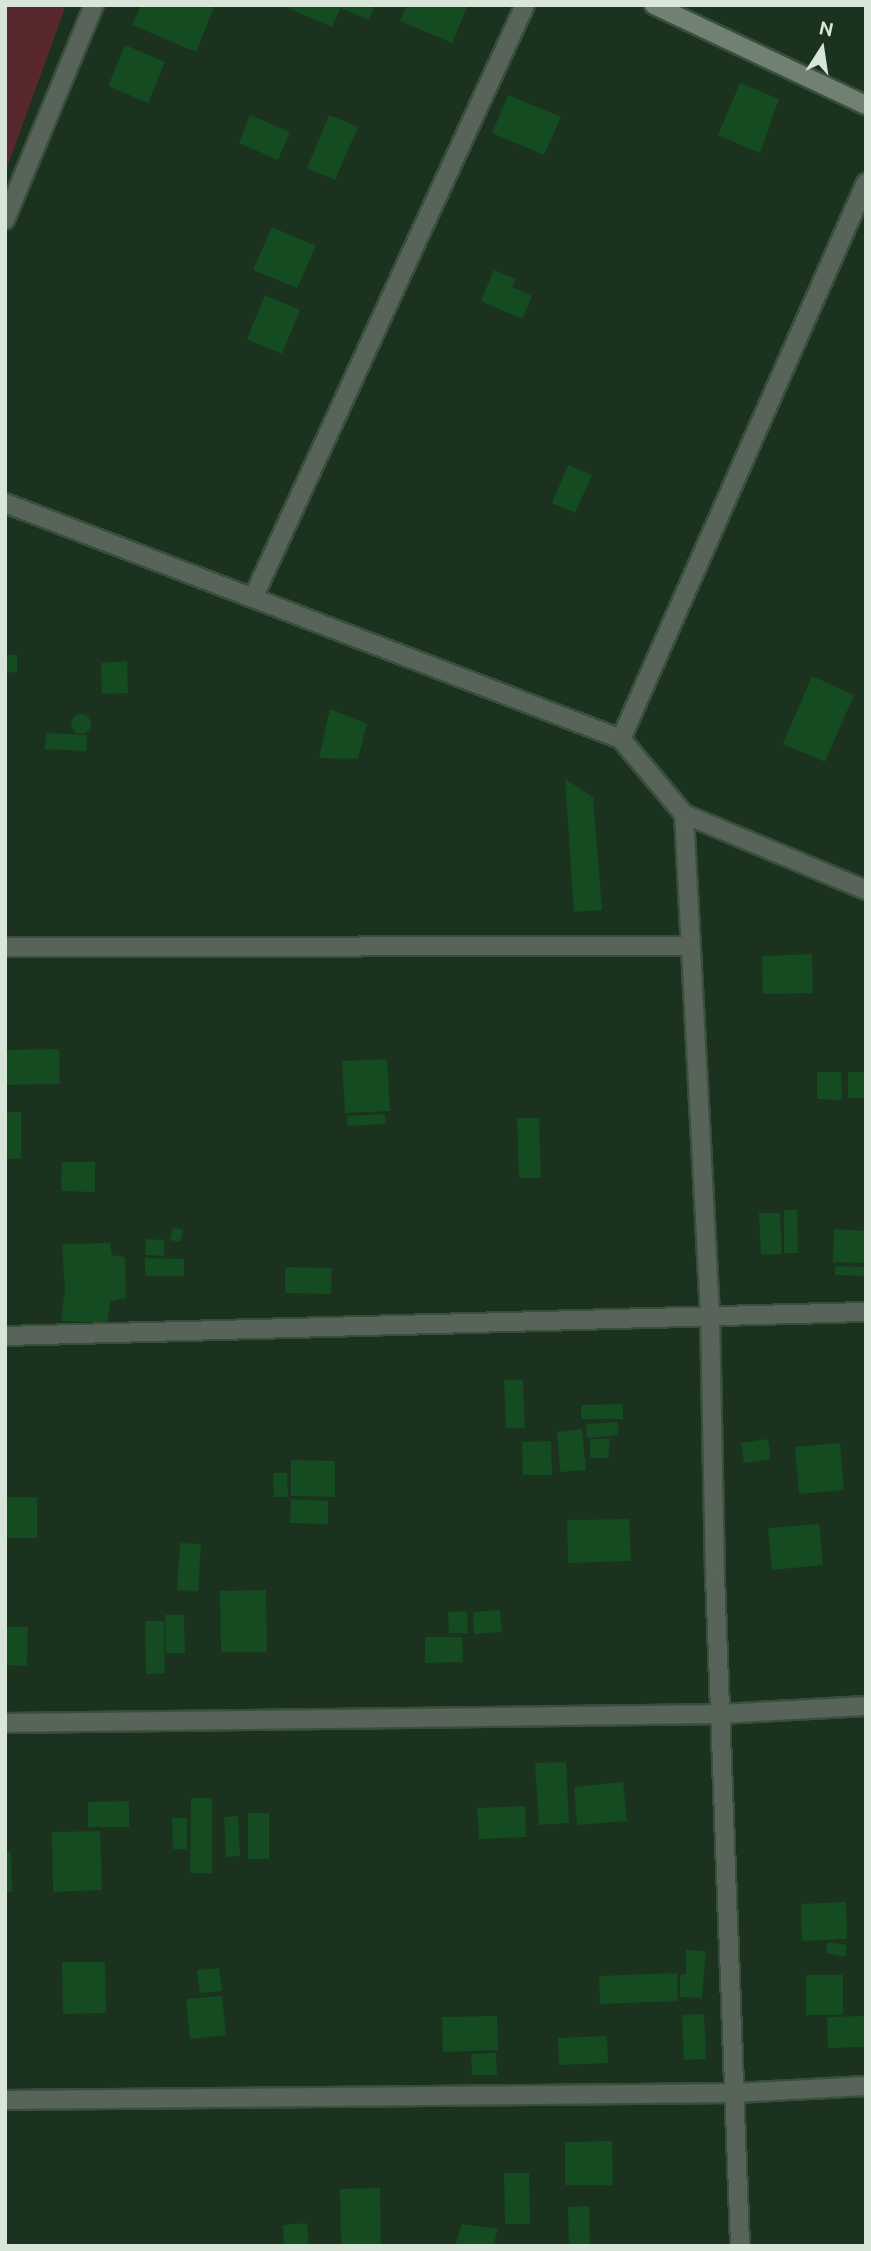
<!DOCTYPE html>
<html>
<head>
<meta charset="utf-8">
<style>
  body { margin:0 }
  #map { position:relative; width:871px; height:2251px; overflow:hidden; background:#1b321f; font-family:Ubuntu,sans-serif }
  div>[style] { position:absolute }
  .green>* { inset:0; background:#59282d }
  .building>* { inset:0; background:#144b21 }
  .round { border-radius:50% }
  .roads { filter:drop-shadow(2px 0 #394f3d) drop-shadow(-2px 0 #394f3d) drop-shadow(0 2px #394f3d) drop-shadow(0 -2px #394f3d) }
  .street>* { height:18px; margin:-9px; padding:0 9px; transform-origin:9px; border-radius:9px; background:#586359 }
  .secondary>* { height:18px; margin:-9px; padding:0 9px; transform-origin:9px; border-radius:9px; background:#708172 }
  span { translate:-50% -50%; white-space:nowrap; text-align:center; line-height:1.15; -webkit-text-stroke:5px #1b321f; paint-order:stroke }
  .frame { position:absolute; inset:0; border:7px solid #d8e6da; pointer-events:none }
  .north { position:absolute; left:787px; top:14px; width:70px; height:70px; -webkit-text-stroke:5px #1b321f; paint-order:stroke; rotate:12deg; font-size:19px; font-weight:700; line-height:28px; text-align:center; color:#d8e6da }
  .north::after { content:''; display:block; margin:auto; width:24px; height:32px; background:#d8e6da; clip-path:polygon(50% 0,100% 100%,50% 72%,0 100%) }
</style>
</head>
<body>
<div id="map">
  <div class="green">
    <div style="clip-path:polygon(5px 5px,66px 5px,5px 173px)"></div>
  </div>
  <div class="building">
    <div style="clip-path:polygon(141px 5px,215px 5px,196px 52px,132px 25px)"></div>
    <div style="clip-path:polygon(281px 5px,375px 5px,369px 20px,340px 8px,332px 27px)"></div>
    <div style="clip-path:polygon(407px 5px,468px 5px,452px 43px,400px 21px)"></div>
    <div style="clip-path:polygon(125px 45px,165px 62px,148px 103px,108px 86px)"></div>
    <div style="clip-path:polygon(740px 83px,779px 99px,760px 153px,718px 135px)"></div>
    <div style="clip-path:polygon(508px 95px,561px 117px,544px 155px,492px 133px)"></div>
    <div style="clip-path:polygon(250px 115px,290px 132px,278px 160px,239px 143px)"></div>
    <div style="clip-path:polygon(329px 115px,358px 127px,335px 180px,307px 168px)"></div>
    <div style="clip-path:polygon(272px 227px,316px 246px,297px 288px,253px 270px)"></div>
    <div style="clip-path:polygon(494px 270px,516px 279px,512px 287px,532px 296px,522px 319px,481px 301px)"></div>
    <div style="clip-path:polygon(265px 295px,300px 310px,282px 354px,247px 339px)"></div>
    <div style="clip-path:polygon(568px 465px,592px 475px,575px 513px,552px 503px)"></div>
    <div style="clip-path:polygon(5px 655px,17px 655px,17px 672px,5px 673px)"></div>
    <div style="clip-path:polygon(127px 661px,128px 693px,102px 694px,101px 663px)"></div>
    <div style="clip-path:polygon(812px 676px,854px 695px,825px 762px,783px 744px)"></div>
    <div style="clip-path:polygon(330px 709px,367px 724px,358px 759px,319px 758px)"></div>
    <div class="round" style="left:71px;top:714px;width:20px;height:20px"></div>
    <div style="clip-path:polygon(47px 733px,87px 735px,86px 751px,44px 749px)"></div>
    <div style="clip-path:polygon(565px 779px,593px 797px,602px 910px,574px 912px)"></div>
    <div style="clip-path:polygon(812px 954px,813px 993px,763px 994px,762px 956px)"></div>
    <div style="clip-path:polygon(59px 1049px,60px 1084px,5px 1085px,5px 1050px)"></div>
    <div style="clip-path:polygon(387px 1059px,390px 1111px,345px 1113px,342px 1061px)"></div>
    <div style="clip-path:polygon(817px 1072px,841px 1072px,842px 1100px,817px 1099px)"></div>
    <div style="clip-path:polygon(848px 1072px,866px 1072px,865px 1098px,848px 1098px)"></div>
    <div style="clip-path:polygon(5px 1112px,21px 1112px,21px 1159px,5px 1159px)"></div>
    <div style="clip-path:polygon(385px 1114px,386px 1124px,347px 1126px,347px 1116px)"></div>
    <div style="clip-path:polygon(517px 1118px,539px 1118px,541px 1178px,519px 1178px)"></div>
    <div style="clip-path:polygon(62px 1162px,95px 1162px,95px 1192px,61px 1191px)"></div>
    <div style="clip-path:polygon(784px 1210px,797px 1210px,798px 1253px,784px 1253px)"></div>
    <div style="clip-path:polygon(759px 1213px,780px 1213px,782px 1254px,761px 1255px)"></div>
    <div style="clip-path:polygon(173px 1227px,183px 1230px,180px 1242px,170px 1240px)"></div>
    <div style="clip-path:polygon(834px 1229px,866px 1231px,866px 1263px,833px 1262px)"></div>
    <div style="clip-path:polygon(146px 1239px,164px 1240px,164px 1256px,145px 1255px)"></div>
    <div style="clip-path:polygon(110px 1243px,112px 1255px,125px 1257px,126px 1298px,110px 1301px,107px 1323px,61px 1321px,65px 1289px,62px 1244px)"></div>
    <div style="clip-path:polygon(145px 1258px,184px 1259px,184px 1276px,145px 1276px)"></div>
    <div style="clip-path:polygon(835px 1266px,866px 1267px,866px 1276px,835px 1275px)"></div>
    <div style="clip-path:polygon(285px 1267px,332px 1268px,331px 1294px,285px 1293px)"></div>
    <div style="clip-path:polygon(504px 1380px,523px 1380px,525px 1428px,506px 1428px)"></div>
    <div style="clip-path:polygon(623px 1404px,623px 1419px,581px 1419px,581px 1405px)"></div>
    <div style="clip-path:polygon(618px 1422px,619px 1435px,587px 1438px,586px 1424px)"></div>
    <div style="clip-path:polygon(582px 1429px,586px 1470px,560px 1472px,557px 1432px)"></div>
    <div style="clip-path:polygon(590px 1439px,610px 1439px,608px 1458px,590px 1458px)"></div>
    <div style="clip-path:polygon(768px 1439px,771px 1459px,744px 1463px,741px 1443px)"></div>
    <div style="clip-path:polygon(551px 1441px,552px 1475px,523px 1475px,522px 1442px)"></div>
    <div style="clip-path:polygon(840px 1443px,844px 1490px,799px 1494px,795px 1447px)"></div>
    <div style="clip-path:polygon(291px 1460px,335px 1461px,335px 1497px,291px 1496px)"></div>
    <div style="clip-path:polygon(273px 1473px,287px 1473px,288px 1497px,274px 1497px)"></div>
    <div style="clip-path:polygon(5px 1497px,37px 1497px,37px 1538px,5px 1538px)"></div>
    <div style="clip-path:polygon(291px 1499px,328px 1501px,328px 1524px,290px 1523px)"></div>
    <div style="clip-path:polygon(629px 1519px,631px 1561px,568px 1563px,567px 1520px)"></div>
    <div style="clip-path:polygon(819px 1524px,823px 1565px,772px 1570px,768px 1528px)"></div>
    <div style="clip-path:polygon(180px 1543px,201px 1544px,198px 1591px,177px 1590px)"></div>
    <div style="clip-path:polygon(266px 1590px,267px 1652px,221px 1652px,220px 1591px)"></div>
    <div style="clip-path:polygon(500px 1610px,502px 1632px,474px 1634px,473px 1612px)"></div>
    <div style="clip-path:polygon(467px 1611px,468px 1633px,449px 1633px,448px 1612px)"></div>
    <div style="clip-path:polygon(165px 1615px,184px 1615px,185px 1653px,166px 1653px)"></div>
    <div style="clip-path:polygon(145px 1621px,164px 1621px,165px 1673px,146px 1674px)"></div>
    <div style="clip-path:polygon(5px 1627px,28px 1627px,27px 1666px,5px 1665px)"></div>
    <div style="clip-path:polygon(425px 1637px,462px 1637px,463px 1662px,425px 1663px)"></div>
    <div style="clip-path:polygon(566px 1762px,569px 1823px,539px 1825px,535px 1763px)"></div>
    <div style="clip-path:polygon(623px 1782px,627px 1821px,577px 1825px,574px 1787px)"></div>
    <div style="clip-path:polygon(191px 1798px,212px 1798px,212px 1873px,190px 1873px)"></div>
    <div style="clip-path:polygon(129px 1801px,129px 1827px,88px 1827px,88px 1802px)"></div>
    <div style="clip-path:polygon(525px 1806px,526px 1837px,479px 1839px,477px 1808px)"></div>
    <div style="clip-path:polygon(248px 1813px,269px 1813px,269px 1859px,248px 1859px)"></div>
    <div style="clip-path:polygon(238px 1816px,240px 1856px,226px 1857px,224px 1817px)"></div>
    <div style="clip-path:polygon(172px 1818px,187px 1818px,187px 1849px,173px 1849px)"></div>
    <div style="clip-path:polygon(100px 1831px,102px 1890px,53px 1892px,52px 1832px)"></div>
    <div style="clip-path:polygon(5px 1852px,11px 1852px,12px 1892px,5px 1892px)"></div>
    <div style="clip-path:polygon(846px 1902px,847px 1939px,802px 1941px,801px 1904px)"></div>
    <div style="clip-path:polygon(828px 1942px,847px 1945px,845px 1957px,826px 1953px)"></div>
    <div style="clip-path:polygon(686px 1950px,706px 1951px,702px 1998px,680px 1997px,680px 1975px,686px 1974px)"></div>
    <div style="clip-path:polygon(62px 1962px,105px 1962px,106px 2013px,63px 2014px)"></div>
    <div style="clip-path:polygon(219px 1968px,222px 1991px,200px 1993px,197px 1970px)"></div>
    <div style="clip-path:polygon(677px 1973px,678px 2001px,600px 2004px,599px 1976px)"></div>
    <div style="clip-path:polygon(806px 1975px,843px 1975px,843px 2015px,806px 2015px)"></div>
    <div style="clip-path:polygon(222px 1996px,226px 2035px,190px 2039px,186px 1999px)"></div>
    <div style="clip-path:polygon(704px 2014px,706px 2059px,684px 2060px,682px 2015px)"></div>
    <div style="clip-path:polygon(497px 2016px,498px 2050px,443px 2052px,442px 2017px)"></div>
    <div style="clip-path:polygon(866px 2016px,866px 2047px,828px 2048px,827px 2017px)"></div>
    <div style="clip-path:polygon(607px 2036px,608px 2063px,559px 2065px,558px 2038px)"></div>
    <div style="clip-path:polygon(496px 2053px,497px 2075px,472px 2075px,471px 2054px)"></div>
    <div style="clip-path:polygon(612px 2141px,613px 2185px,565px 2185px,565px 2142px)"></div>
    <div style="clip-path:polygon(504px 2173px,529px 2173px,530px 2224px,505px 2224px)"></div>
    <div style="clip-path:polygon(380px 2188px,381px 2244px,341px 2245px,340px 2189px)"></div>
    <div style="clip-path:polygon(589px 2206px,590px 2246px,569px 2246px,568px 2207px)"></div>
    <div style="clip-path:polygon(307px 2223px,309px 2246px,284px 2246px,283px 2225px)"></div>
    <div style="clip-path:polygon(462px 2224px,498px 2229px,493px 2246px,455px 2246px)"></div>
  </div>
  <div class="roads">
    <div class="street">
      <div style="left:5px;top:220px;width:233px;rotate:-67.5deg"></div>
      <div style="left:5px;top:503px;width:660px;rotate:20.96deg"></div>
      <div style="left:621px;top:739px;width:98px;rotate:50deg"></div>
      <div style="left:684px;top:814px;width:502px;rotate:87.03deg"></div>
      <div style="left:710px;top:1315px;width:261px;rotate:88.9deg"></div>
      <div style="left:715px;top:1576px;width:670px;rotate:87.86deg"></div>
      <div style="left:253px;top:598px;width:652px;rotate:-65.36deg"></div>
      <div style="left:621px;top:739px;width:608px;rotate:-66.22deg"></div>
      <div style="left:684px;top:814px;width:197px;rotate:22.7deg"></div>
      <div style="left:5px;top:947px;width:685px;rotate:-0.08deg"></div>
      <div style="left:5px;top:1336px;width:861px;rotate:-1.6deg"></div>
      <div style="left:5px;top:1723px;width:715px;rotate:-0.72deg"></div>
      <div style="left:720px;top:1714px;width:146px;rotate:-3.1deg"></div>
      <div style="left:5px;top:2100px;width:730px;rotate:-0.55deg"></div>
      <div style="left:735px;top:2093px;width:131px;rotate:-3.1deg"></div>
    </div>
    <div class="secondary">
      <div style="left:654px;top:5px;width:234px;rotate:25.3deg"></div>
    </div>
  </div>
  <div class="frame"></div>
  <div class="north">N</div>
</div>
</body>
</html>
